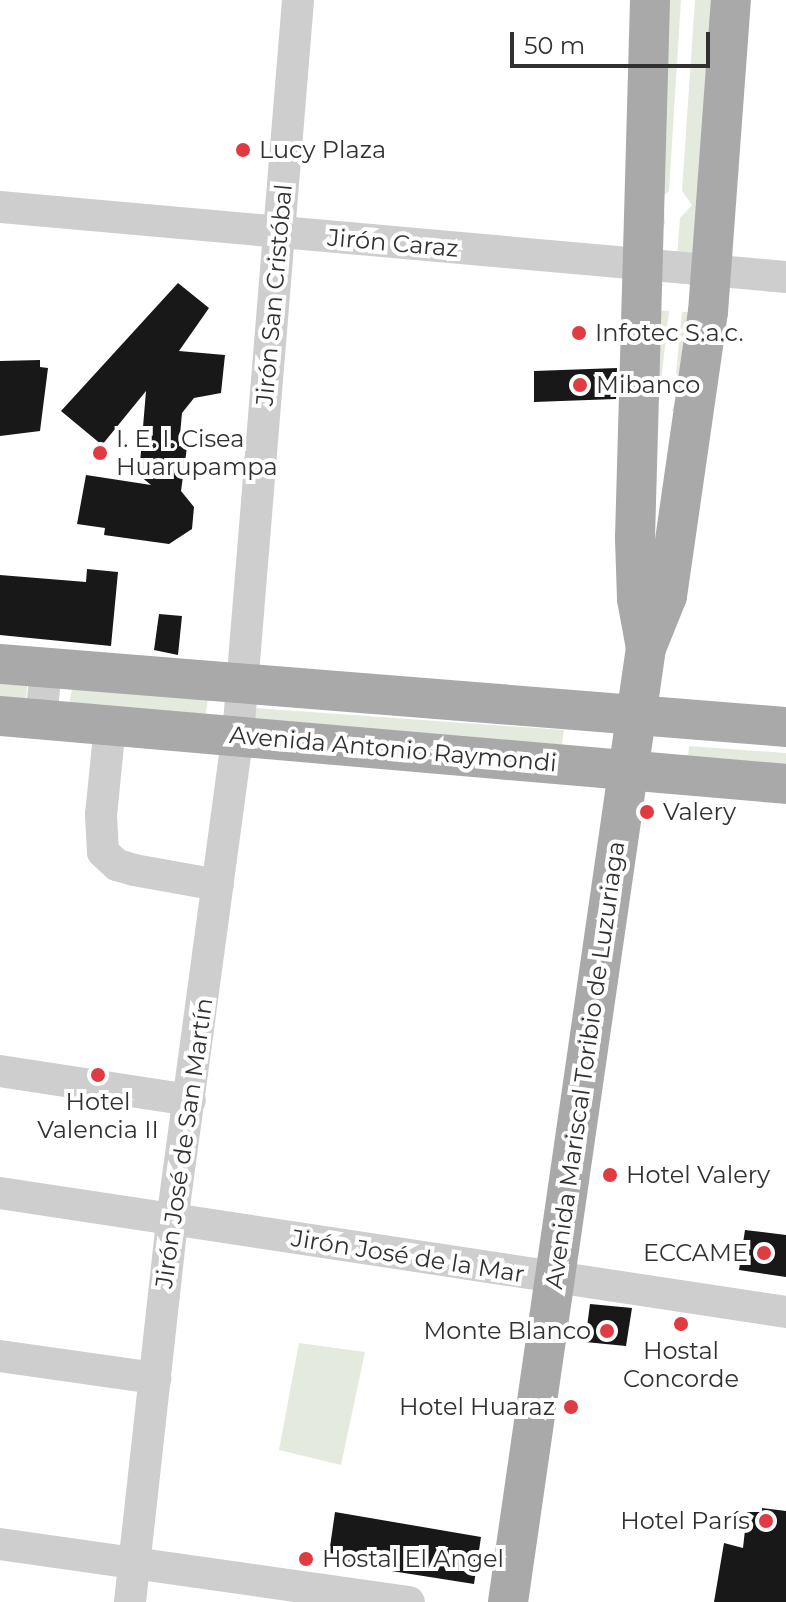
<!DOCTYPE html>
<html>
<head>
<meta charset="utf-8">
<style>
  body { margin:0 }
  #map { position:relative; width:786px; height:1602px; overflow:hidden; background:#fff; font-family:Montserrat,sans-serif }
  div>[style] { position:absolute }
  .green>* { inset:0; background:#e4eadd }
  .building>* { inset:0; background:#181818 }
  .minor>* { height:32px; margin:-16px; padding:0 16px; transform-origin:16px; border-radius:16px; background:#cecece }
  .major>* { height:40px; margin:-20px; padding:0 20px; transform-origin:20px; border-radius:20px; background:#a9a9a9 }
  .dots>* { width:22px; height:22px; translate:-50% -50%; box-sizing:border-box; border:4px solid #fff; border-radius:50% }
  span { translate:-50% -50%; white-space:nowrap; text-align:center; line-height:1.15; -webkit-text-stroke:8px #fff; paint-order:stroke }
  .poi-label { font-size:24px; color:#313131 }
  .left { translate:0 -50%; text-align:left }
  .right { translate:-100% -50%; text-align:right }
  .street-label { font-size:24px; color:#313131 }
  .scale { position:absolute; left:510px; top:32px; width:200px; height:36px; box-sizing:border-box; border:4px solid #313131; border-top:0; padding-left:10px; font-size:24px; line-height:28px; white-space:nowrap; color:#313131; -webkit-text-stroke:6px #fff; paint-order:stroke }
</style>
</head>
<body>
<div id="map">
  <div class="green">
    <div style="clip-path:polygon(654px 0,681px 0,669px 191px,663px 196px,665px 224px,643px 249px)"></div>
    <div style="clip-path:polygon(695px 0,724px 0,713px 258px,677px 256px,680px 218px,692px 205px,682px 191px)"></div>
    <div style="clip-path:polygon(643px 310px,669px 311px,658px 408px)"></div>
    <div style="clip-path:polygon(682px 312px,706px 312px,691px 412px,672px 411px,682px 380px,676px 373px)"></div>
    <div style="clip-path:polygon(0 684px,27px 686px,25px 712px,0 710px)"></div>
    <div style="clip-path:polygon(73px 684px,208px 699px,204px 723px,68px 711px)"></div>
    <div style="clip-path:polygon(255px 708px,564px 730px,560px 758px,253px 726px)"></div>
    <div style="clip-path:polygon(689px 746px,786px 753px,786px 780px,687px 772px)"></div>
    <div style="clip-path:polygon(299px 1343px,365px 1352px,341px 1465px,279px 1450px)"></div>
  </div>
  <div class="building">
    <div style="clip-path:polygon(178px 283px,209px 308px,179px 351px,225px 355px,221px 393px,194px 398px,182px 413px,179px 446px,187px 447px,181px 491px,194px 507px,192px 529px,169px 544px,104px 535px,105px 528px,77px 524px,86px 475px,151px 485px,139px 475px,146px 391px,102px 445px,61px 411px)"></div>
    <div style="clip-path:polygon(40px 360px,40px 367px,48px 368px,40px 431px,0 436px,0 361px)"></div>
    <div style="clip-path:polygon(617px 368px,616px 399px,534px 402px,534px 371px)"></div>
    <div style="clip-path:polygon(87px 569px,118px 572px,111px 646px,0 635px,0 575px,86px 582px)"></div>
    <div style="clip-path:polygon(159px 614px,182px 616px,178px 655px,154px 650px)"></div>
    <div style="clip-path:polygon(745px 1230px,786px 1235px,786px 1277px,739px 1270px)"></div>
    <div style="clip-path:polygon(590px 1304px,632px 1308px,626px 1346px,585px 1342px)"></div>
    <div style="clip-path:polygon(762px 1508px,786px 1511px,786px 1602px,714px 1602px,724px 1543px,743px 1548px,747px 1512px,762px 1512px)"></div>
    <div style="clip-path:polygon(335px 1512px,481px 1537px,474px 1584px,328px 1561px)"></div>
  </div>
  <div class="minor">
    <div style="left:0;top:207px;width:789px;rotate:5.09deg"></div>
    <div style="left:41px;top:719px;width:50px;rotate:-84.3deg"></div>
    <div style="left:110px;top:725px;width:90px;rotate:95.7deg"></div>
    <div style="left:101px;top:815px;width:37px;rotate:87deg"></div>
    <div style="left:103px;top:852px;width:19px;rotate:43deg"></div>
    <div style="left:117px;top:865px;width:18px;rotate:16deg"></div>
    <div style="left:134px;top:870px;width:85px;rotate:10.1deg"></div>
    <div style="left:0;top:1071px;width:192px;rotate:8.7deg"></div>
    <div style="left:0;top:1193px;width:795px;rotate:8.61deg"></div>
    <div style="left:0;top:1356px;width:157px;rotate:8.1deg"></div>
    <div style="left:0;top:1544px;width:413px;rotate:8.1deg"></div>
    <div style="left:130px;top:1602px;width:383px;rotate:-83.7deg"></div>
    <div style="left:172px;top:1221px;width:490px;rotate:-82.3deg"></div>
    <div style="left:238px;top:735px;width:737px;rotate:-85.33deg"></div>
  </div>
  <div class="major">
    <div style="left:646px;top:648px;width:50px;rotate:-100.4deg"></div>
    <div style="left:637px;top:599px;width:61px;rotate:-91.9deg"></div>
    <div style="left:635px;top:538px;width:538px;rotate:-88.4deg"></div>
    <div style="left:0;top:664px;width:789px;rotate:4.58deg"></div>
    <div style="left:0;top:716px;width:789px;rotate:4.94deg"></div>
    <div style="left:508px;top:1602px;width:964px;rotate:-81.77deg"></div>
    <div style="left:646px;top:648px;width:56px;rotate:-68deg"></div>
    <div style="left:667px;top:596px;width:287px;rotate:-81.8deg"></div>
    <div style="left:708px;top:312px;width:313px;rotate:-85.8deg"></div>
  </div>
  <div class="dots">
    <div style="left:243px;top:150px;background:#e03b43"></div>
    <div style="left:579px;top:333px;background:#e03b43"></div>
    <div style="left:580px;top:385px;background:#e03b43"></div>
    <div style="left:100px;top:453px;background:#e03b43"></div>
    <div style="left:647px;top:812px;background:#e03b43"></div>
    <div style="left:98px;top:1075px;background:#e03b43"></div>
    <div style="left:610px;top:1175px;background:#e03b43"></div>
    <div style="left:764px;top:1253px;background:#e03b43"></div>
    <div style="left:681px;top:1324px;background:#e03b43"></div>
    <div style="left:607px;top:1331px;background:#e03b43"></div>
    <div style="left:571px;top:1407px;background:#e03b43"></div>
    <div style="left:766px;top:1521px;background:#e03b43"></div>
    <div style="left:306px;top:1559px;background:#e03b43"></div>
  </div>
  <div class="poi-label">
    <span class="left" style="left:259px;top:150px">Lucy Plaza</span>
    <span class="left" style="left:595px;top:333px">Infotec S.a.c.</span>
    <span class="left" style="left:596px;top:385px">Mibanco</span>
    <span class="left" style="left:116px;top:453px">I. E. I. Cisea<br>Huarupampa</span>
    <span class="left" style="left:663px;top:812px">Valery</span>
    <span style="left:98px;top:1116px">Hotel<br>Valencia II</span>
    <span class="left" style="left:626px;top:1175px">Hotel Valery</span>
    <span class="right" style="left:748px;top:1253px">ECCAME</span>
    <span class="right" style="left:591px;top:1331px">Monte Blanco</span>
    <span style="left:681px;top:1365px">Hostal<br>Concorde</span>
    <span class="right" style="left:555px;top:1407px">Hotel Huaraz</span>
    <span class="right" style="left:750px;top:1521px">Hotel París</span>
    <span class="left" style="left:322px;top:1559px">Hostal El Angel</span>
  </div>
  <div class="street-label">
    <span style="left:393px;top:243px;rotate:5deg">Jirón Caraz</span>
    <span style="left:274px;top:295px;rotate:-85deg">Jirón San Cristóbal</span>
    <span style="left:393px;top:749px;rotate:5deg">Avenida Antonio Raymondi</span>
    <span style="left:585px;top:1065px;rotate:-82deg">Avenida Mariscal Toribio de Luzuriaga</span>
    <span style="left:184px;top:1143px;rotate:-82deg">Jirón José de San Martín</span>
    <span style="left:408px;top:1256px;rotate:9deg">Jirón José de la Mar</span>
  </div>
  <div class="scale">50 m</div>
</div>
</body>
</html>
